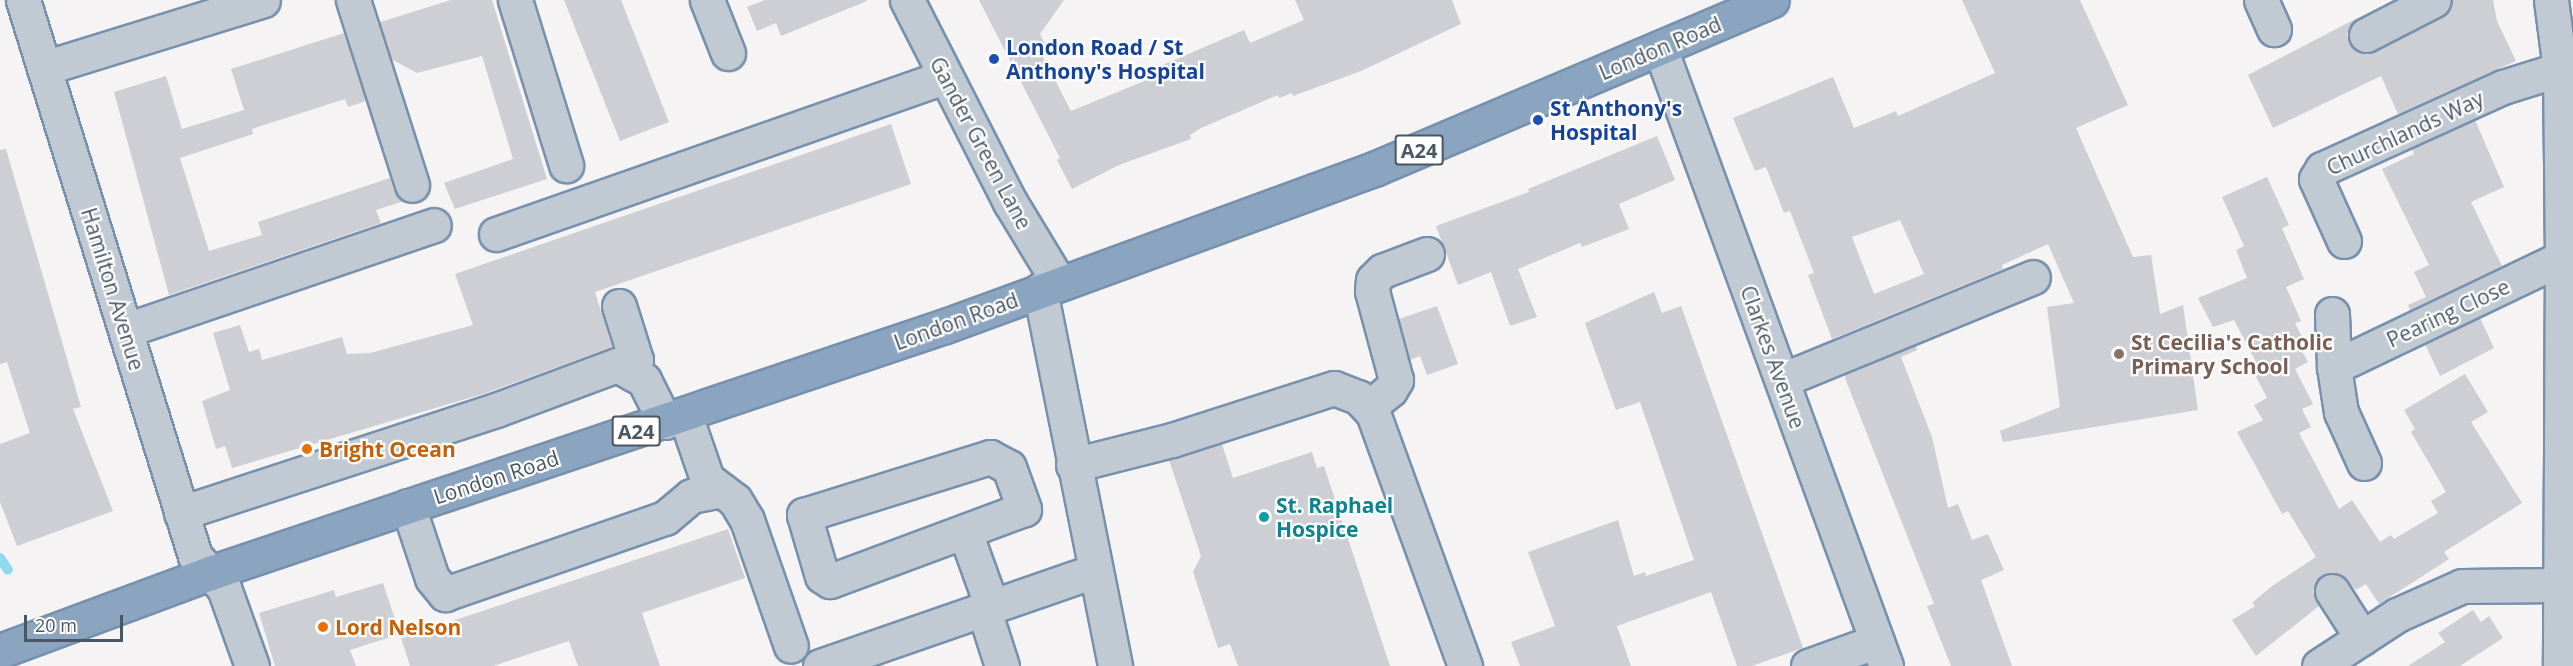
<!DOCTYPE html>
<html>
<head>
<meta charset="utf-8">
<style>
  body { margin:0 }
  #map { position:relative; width:2573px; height:666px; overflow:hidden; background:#f5f3f3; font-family:"Open Sans",sans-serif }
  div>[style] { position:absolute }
  .stream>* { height:10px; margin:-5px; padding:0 5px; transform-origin:5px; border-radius:5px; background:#90daee }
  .building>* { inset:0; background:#cdcfd5 }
  .roads { filter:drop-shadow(2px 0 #7690ad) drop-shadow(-2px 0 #7690ad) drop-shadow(0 2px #7690ad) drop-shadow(0 -2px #7690ad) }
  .minor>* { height:33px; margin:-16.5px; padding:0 16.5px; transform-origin:16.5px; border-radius:16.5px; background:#c1cad2 }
  .highway>* { height:33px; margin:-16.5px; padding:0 16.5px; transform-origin:16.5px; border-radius:16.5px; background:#8ba5c1 }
  .dots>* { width:16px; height:16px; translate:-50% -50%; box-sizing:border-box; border:3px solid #fff; border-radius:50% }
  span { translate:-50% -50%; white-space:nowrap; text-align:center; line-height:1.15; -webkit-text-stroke:4.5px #fff; paint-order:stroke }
  .shield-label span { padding:2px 4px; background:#fff; border:2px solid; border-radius:4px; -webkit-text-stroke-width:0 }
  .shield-label { font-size:20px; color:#4a5661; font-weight:700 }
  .transit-label { font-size:21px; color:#164399; font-weight:700 }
  .left { translate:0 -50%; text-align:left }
  .street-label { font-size:21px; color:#4a5661 }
  .education-label { font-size:21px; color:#785e54; font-weight:700 }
  .food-label { font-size:21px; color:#c56008; font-weight:700 }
  .culture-label { font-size:21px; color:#0d838f; font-weight:700 }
  .scale { position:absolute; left:24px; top:615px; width:99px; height:27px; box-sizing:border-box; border:3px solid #4a5661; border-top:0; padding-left:8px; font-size:18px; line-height:21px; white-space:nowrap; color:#4a5661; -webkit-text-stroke:4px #fff; paint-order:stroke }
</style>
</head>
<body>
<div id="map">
  <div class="stream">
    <div style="left:0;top:558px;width:14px;rotate:56deg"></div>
  </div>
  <div class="building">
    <div style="clip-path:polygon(451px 0,492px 0,547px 179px,455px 209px,444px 183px,513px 159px,482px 56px,417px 73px,391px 59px,380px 22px)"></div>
    <div style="clip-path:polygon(564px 0,621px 0,669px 122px,620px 141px)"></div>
    <div style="clip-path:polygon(765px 0,866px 0,867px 1px,781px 36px,776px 23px,757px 31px,747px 7px)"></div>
    <div style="clip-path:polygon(979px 0,1064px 0,1040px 34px,1050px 54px,1043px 57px,1071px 111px,1147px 80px,1144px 73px,1244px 30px,1250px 43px,1304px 20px,1295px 0,1452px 0,1461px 24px,1361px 71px,1293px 96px,1292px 93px,1279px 98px,1278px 95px,1201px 128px,1190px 135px,1191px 139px,1119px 165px,1072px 189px,1057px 160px,1060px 158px)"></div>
    <div style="clip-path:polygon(evenodd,1962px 0,2080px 0,2128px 105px,2076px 128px,2133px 257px,2151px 255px,2160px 314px,2183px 305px,2198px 410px,2003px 442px,2000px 431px,2060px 407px,2047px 307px,2074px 303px,2048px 244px,2002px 265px,2003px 269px,1832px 339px,1808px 275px,1814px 273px,1790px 211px,1784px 213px,1766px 167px,1755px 171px,1733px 118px,1833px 77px,1854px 128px,1896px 111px,1898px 116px,1995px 73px,1962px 0,1900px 220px,1924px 274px,1874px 294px,1852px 237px,1900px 220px)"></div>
    <div style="clip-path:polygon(2453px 0,2493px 0,2497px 21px,2516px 61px,2398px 114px,2381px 76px,2273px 128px,2248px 75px,2357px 18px,2347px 34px,2350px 44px,2365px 54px,2375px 52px,2443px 17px)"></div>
    <div style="clip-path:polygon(344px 33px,366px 101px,348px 107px,345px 99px,252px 129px,253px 134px,180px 158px,209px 251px,262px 235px,258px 222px,390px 178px,394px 191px,404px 201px,376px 210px,381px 223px,169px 295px,114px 92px,166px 76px,182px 129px,244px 110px,231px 69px)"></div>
    <div style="clip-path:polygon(2475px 120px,2504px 187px,2471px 202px,2502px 266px,2410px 310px,2408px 305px,2426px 297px,2414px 272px,2429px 265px,2382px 169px,2414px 154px,2412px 149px)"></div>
    <div style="clip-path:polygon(891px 124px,911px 184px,595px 292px,612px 347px,483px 394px,232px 468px,225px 446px,216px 449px,202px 401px,230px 390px,213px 333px,240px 325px,249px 352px,259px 349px,262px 360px,342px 337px,347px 354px,370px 353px,473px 325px,455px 274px)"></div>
    <div style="clip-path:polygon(1657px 136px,1675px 180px,1619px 204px,1629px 229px,1582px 247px,1580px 243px,1518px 269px,1537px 317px,1510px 326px,1491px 272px,1458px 285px,1436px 226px,1529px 192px,1528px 189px)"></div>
    <div style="clip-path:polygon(6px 149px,81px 407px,73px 409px,113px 511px,17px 546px,0 502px,0 444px,30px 433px,7px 362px,0 364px,0 150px)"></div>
    <div style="clip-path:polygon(2267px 177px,2289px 225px,2282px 228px,2304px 279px,2286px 287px,2301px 321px,2295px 323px,2304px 341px,2298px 344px,2308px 362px,2295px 369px,2313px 404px,2302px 409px,2311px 427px,2299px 433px,2339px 509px,2352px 500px,2380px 542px,2391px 535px,2394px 539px,2438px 513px,2431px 501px,2446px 492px,2411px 432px,2415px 429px,2404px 410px,2465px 374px,2488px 412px,2471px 422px,2522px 503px,2444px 552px,2449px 559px,2379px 604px,2366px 584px,2356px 590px,2340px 574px,2322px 575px,2313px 591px,2319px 606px,2256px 656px,2232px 620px,2255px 606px,2252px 603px,2272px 586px,2316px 557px,2288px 511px,2282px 514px,2237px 432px,2263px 420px,2254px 405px,2267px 398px,2251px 367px,2257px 364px,2234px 320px,2213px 327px,2198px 298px,2247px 278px,2236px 250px,2244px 246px,2222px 197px)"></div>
    <div style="clip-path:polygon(1654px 292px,1662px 313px,1681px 306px,1803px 648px,1752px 666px,1737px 666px,1711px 592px,1617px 626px,1631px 666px,1520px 666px,1511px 642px,1555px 626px,1528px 552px,1618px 520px,1634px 576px,1645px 572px,1646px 576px,1694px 560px,1640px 402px,1616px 410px,1585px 323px)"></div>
    <div style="clip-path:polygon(1437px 306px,1458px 364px,1427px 375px,1420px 356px,1410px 360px,1399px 319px)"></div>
    <div style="clip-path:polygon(2480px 318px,2494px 348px,2440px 376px,2425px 344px)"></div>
    <div style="clip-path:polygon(1916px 345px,1917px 350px,1901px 357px,1932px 437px,1948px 508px,1958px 504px,1972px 540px,1988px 534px,2004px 570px,1981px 580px,2012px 666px,1951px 666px,1927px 606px,1934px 604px,1845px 378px,1846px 374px)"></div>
    <div style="clip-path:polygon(1222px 444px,1233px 478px,1312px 452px,1317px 468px,1324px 466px,1390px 666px,1238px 666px,1230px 644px,1218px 648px,1193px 572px,1201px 556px,1169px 460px)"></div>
    <div style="clip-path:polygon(728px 529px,745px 578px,642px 613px,660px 666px,578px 666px,569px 641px,493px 666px,410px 666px,401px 638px)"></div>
    <div style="clip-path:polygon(383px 583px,400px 634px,350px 650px,356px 666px,275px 666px,259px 613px,334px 590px,336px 597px)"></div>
    <div style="clip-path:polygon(2473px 610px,2481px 622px,2489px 616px,2503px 638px,2460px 666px,2408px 666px,2445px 642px,2438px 633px)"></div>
  </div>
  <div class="roads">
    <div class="minor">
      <div style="left:23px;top:0;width:582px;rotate:72.81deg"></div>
      <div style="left:195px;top:556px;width:43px;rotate:47.8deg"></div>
      <div style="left:224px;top:588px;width:83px;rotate:70.3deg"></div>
      <div style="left:353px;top:0;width:194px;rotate:72.3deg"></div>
      <div style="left:515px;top:0;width:173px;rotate:72.8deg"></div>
      <div style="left:707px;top:0;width:57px;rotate:68.4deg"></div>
      <div style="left:907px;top:0;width:227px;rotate:63deg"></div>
      <div style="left:1010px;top:202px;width:95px;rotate:58.8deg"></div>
      <div style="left:2261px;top:0;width:32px;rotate:66deg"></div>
      <div style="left:2551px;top:0;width:70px;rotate:82.6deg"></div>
      <div style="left:2560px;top:69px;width:189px;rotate:89.4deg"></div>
      <div style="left:2562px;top:258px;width:408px;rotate:90.3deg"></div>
      <div style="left:2366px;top:35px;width:76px;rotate:-27.2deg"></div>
      <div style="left:1660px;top:48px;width:658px;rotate:69.91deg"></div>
      <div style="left:44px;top:68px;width:229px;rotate:-17.2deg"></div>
      <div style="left:496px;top:234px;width:475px;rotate:-19.3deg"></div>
      <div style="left:2344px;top:241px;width:68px;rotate:-114.3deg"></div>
      <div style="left:2316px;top:179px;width:12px;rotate:-59deg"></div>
      <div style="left:2322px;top:169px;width:199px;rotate:-24.4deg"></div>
      <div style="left:2503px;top:87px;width:60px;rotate:-17.5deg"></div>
      <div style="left:1040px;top:290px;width:383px;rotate:78.7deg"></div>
      <div style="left:619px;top:306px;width:57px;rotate:72.5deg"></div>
      <div style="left:636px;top:360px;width:14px;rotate:107deg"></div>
      <div style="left:2332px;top:314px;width:53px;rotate:87.8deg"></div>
      <div style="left:2334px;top:367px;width:46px;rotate:81.2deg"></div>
      <div style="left:2341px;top:412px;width:56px;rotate:65.7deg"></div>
      <div style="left:126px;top:330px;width:325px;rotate:-18.8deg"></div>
      <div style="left:2334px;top:367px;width:253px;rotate:-25.6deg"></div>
      <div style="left:1782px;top:380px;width:271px;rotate:-22.3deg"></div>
      <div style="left:1369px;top:407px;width:27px;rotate:-39deg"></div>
      <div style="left:1390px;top:390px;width:12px;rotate:-59deg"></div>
      <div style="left:1396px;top:380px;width:92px;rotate:-105.1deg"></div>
      <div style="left:1372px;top:291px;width:11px;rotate:-85deg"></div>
      <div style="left:1373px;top:280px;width:13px;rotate:-45deg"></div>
      <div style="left:1382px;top:271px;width:48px;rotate:-20.7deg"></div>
      <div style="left:685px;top:415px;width:68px;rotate:71deg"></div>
      <div style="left:707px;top:479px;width:35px;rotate:37deg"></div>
      <div style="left:735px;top:500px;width:23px;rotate:59deg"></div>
      <div style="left:747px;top:520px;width:133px;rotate:70.8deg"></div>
      <div style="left:990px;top:457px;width:21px;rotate:28deg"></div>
      <div style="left:1009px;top:467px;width:45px;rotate:70.3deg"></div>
      <div style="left:1024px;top:509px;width:207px;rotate:159.6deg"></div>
      <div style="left:830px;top:581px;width:9px;rotate:-148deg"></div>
      <div style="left:822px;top:576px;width:64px;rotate:-106.4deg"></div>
      <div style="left:804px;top:515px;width:195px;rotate:-17.3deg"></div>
      <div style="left:1073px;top:465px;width:102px;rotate:-14.2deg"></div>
      <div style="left:1172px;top:440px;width:170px;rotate:-17.8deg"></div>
      <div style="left:1334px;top:388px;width:26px;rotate:21deg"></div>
      <div style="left:1358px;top:397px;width:22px;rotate:47deg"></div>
      <div style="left:1373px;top:413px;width:269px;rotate:70deg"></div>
      <div style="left:408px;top:506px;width:76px;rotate:71.6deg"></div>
      <div style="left:432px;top:578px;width:21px;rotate:51deg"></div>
      <div style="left:445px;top:594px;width:233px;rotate:-19.1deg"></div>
      <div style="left:665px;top:518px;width:34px;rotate:-40deg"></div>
      <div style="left:691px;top:496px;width:31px;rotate:-11deg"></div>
      <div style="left:181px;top:513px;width:331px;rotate:-18.1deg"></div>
      <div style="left:496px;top:410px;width:129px;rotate:-20.4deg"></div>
      <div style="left:617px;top:365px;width:31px;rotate:29deg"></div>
      <div style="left:644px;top:380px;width:47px;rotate:63.4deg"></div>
      <div style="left:965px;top:532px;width:80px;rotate:70.2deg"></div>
      <div style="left:2332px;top:591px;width:56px;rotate:57.4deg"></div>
      <div style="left:984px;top:610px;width:59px;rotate:72.2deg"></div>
      <div style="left:820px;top:666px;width:291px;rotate:-19.1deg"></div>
      <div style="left:1808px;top:666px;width:73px;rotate:-19.9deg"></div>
      <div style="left:2319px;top:666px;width:93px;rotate:-33.2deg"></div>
      <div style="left:2397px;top:615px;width:71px;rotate:-24deg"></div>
      <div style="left:2462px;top:586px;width:96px;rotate:-0.6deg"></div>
    </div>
    <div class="highway">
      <div style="left:0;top:651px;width:224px;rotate:-20.4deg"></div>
      <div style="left:210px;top:573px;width:775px;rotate:-18.58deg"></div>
      <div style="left:945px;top:326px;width:457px;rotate:-20.1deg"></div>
      <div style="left:1374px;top:169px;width:432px;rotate:-23deg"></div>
    </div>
  </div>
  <div class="dots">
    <div style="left:994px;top:59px;background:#1a4fb4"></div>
    <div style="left:1538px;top:120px;background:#1a4fb4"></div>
    <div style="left:2119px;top:354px;background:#8d6e63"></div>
    <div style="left:307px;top:449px;background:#e8710a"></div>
    <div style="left:1264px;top:517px;background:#0f9aa8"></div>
    <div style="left:323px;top:627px;background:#e8710a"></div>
  </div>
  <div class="shield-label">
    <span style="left:1419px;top:150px">A24</span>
    <span style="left:636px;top:431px">A24</span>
  </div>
  <div class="transit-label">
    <span class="left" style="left:1006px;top:59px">London Road / St<br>Anthony's Hospital</span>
    <span class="left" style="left:1550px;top:120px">St Anthony's<br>Hospital</span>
  </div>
  <div class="street-label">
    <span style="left:1660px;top:48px;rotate:-23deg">London Road</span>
    <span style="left:2405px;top:133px;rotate:-25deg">Churchlands Way</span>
    <span style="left:981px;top:143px;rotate:62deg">Gander Green Lane</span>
    <span style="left:113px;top:289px;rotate:73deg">Hamilton Avenue</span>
    <span style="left:2448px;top:313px;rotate:-25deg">Pearing Close</span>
    <span style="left:956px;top:321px;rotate:-20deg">London Road</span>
    <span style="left:1773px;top:357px;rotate:70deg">Clarkes Avenue</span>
    <span style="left:496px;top:477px;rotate:-18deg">London Road</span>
  </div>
  <div class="education-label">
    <span class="left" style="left:2131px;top:354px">St Cecilia's Catholic<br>Primary School</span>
  </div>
  <div class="food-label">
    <span class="left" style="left:319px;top:449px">Bright Ocean</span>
    <span class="left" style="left:335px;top:627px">Lord Nelson</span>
  </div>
  <div class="culture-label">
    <span class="left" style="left:1276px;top:517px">St. Raphael<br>Hospice</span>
  </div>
  <div class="scale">20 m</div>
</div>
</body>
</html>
